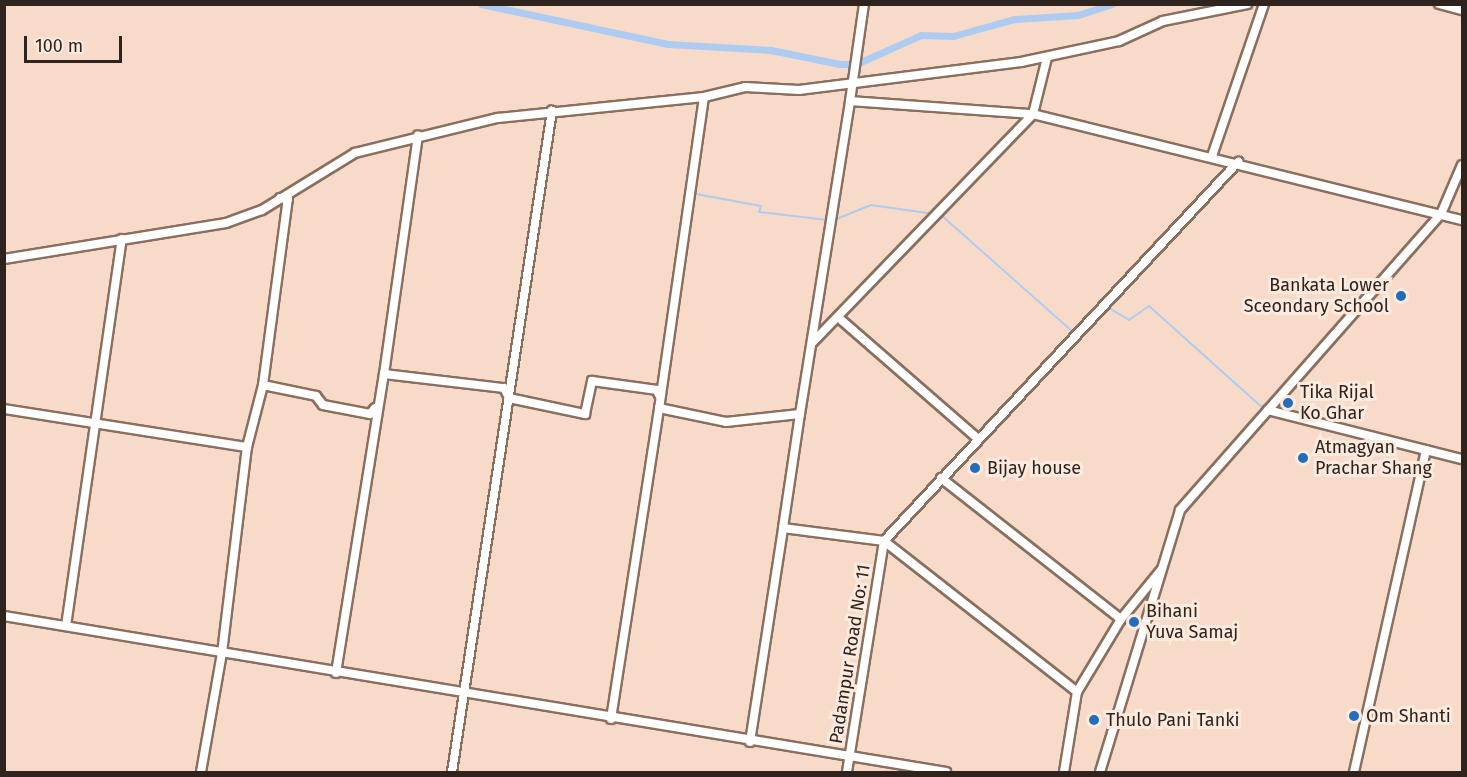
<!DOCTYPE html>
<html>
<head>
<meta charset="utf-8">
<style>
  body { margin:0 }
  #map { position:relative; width:1467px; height:777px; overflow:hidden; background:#f8dac9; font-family:"Fira Sans",sans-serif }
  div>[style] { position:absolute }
  .stream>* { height:2px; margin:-1px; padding:0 1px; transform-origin:1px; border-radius:1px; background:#aeccf1 }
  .canal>* { height:7px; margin:-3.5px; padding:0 3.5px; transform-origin:3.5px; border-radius:3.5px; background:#aeccf1 }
  .roads { filter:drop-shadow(2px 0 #896f5f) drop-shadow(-2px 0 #896f5f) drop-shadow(0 2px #896f5f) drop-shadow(0 -2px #896f5f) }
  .minor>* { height:8px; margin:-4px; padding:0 4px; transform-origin:4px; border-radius:4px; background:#fff }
  .dots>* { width:16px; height:16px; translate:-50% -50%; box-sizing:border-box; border:3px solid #fceadf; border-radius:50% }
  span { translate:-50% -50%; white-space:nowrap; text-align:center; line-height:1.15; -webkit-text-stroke:6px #fceadf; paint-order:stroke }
  .poi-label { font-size:18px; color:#2e231d }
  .right { translate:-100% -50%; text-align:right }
  .left { translate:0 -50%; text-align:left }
  .street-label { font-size:18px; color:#2e231d }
  .frame { position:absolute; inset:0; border:6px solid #2e231d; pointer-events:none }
  .scale { position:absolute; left:24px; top:36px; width:98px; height:27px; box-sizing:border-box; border:3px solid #2e231d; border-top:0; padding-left:8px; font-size:18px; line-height:21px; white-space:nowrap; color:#2e231d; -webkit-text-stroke:4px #fceadf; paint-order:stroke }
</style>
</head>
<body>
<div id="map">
  <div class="stream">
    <div style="left:696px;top:194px;width:66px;rotate:10.5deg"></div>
    <div style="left:761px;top:206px;width:6px;rotate:108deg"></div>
    <div style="left:759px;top:212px;width:69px;rotate:6.6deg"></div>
    <div style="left:940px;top:214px;width:179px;rotate:41.6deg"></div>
    <div style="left:834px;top:220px;width:40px;rotate:-22deg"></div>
    <div style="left:871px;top:205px;width:64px;rotate:8.1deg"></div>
    <div style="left:1078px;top:338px;width:43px;rotate:-44.1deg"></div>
    <div style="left:1109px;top:308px;width:23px;rotate:31deg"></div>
    <div style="left:1129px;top:320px;width:24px;rotate:-35deg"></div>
    <div style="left:1149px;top:306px;width:157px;rotate:41.9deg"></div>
    <div style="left:1294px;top:420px;width:39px;rotate:15deg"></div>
  </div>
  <div class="canal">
    <div style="left:481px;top:4px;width:191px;rotate:12.1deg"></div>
    <div style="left:668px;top:44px;width:103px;rotate:3.3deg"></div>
    <div style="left:771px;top:50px;width:70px;rotate:11.5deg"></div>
    <div style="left:840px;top:64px;width:16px"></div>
    <div style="left:856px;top:64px;width:71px;rotate:-24deg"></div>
    <div style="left:921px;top:35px;width:32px;rotate:2deg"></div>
    <div style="left:953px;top:36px;width:63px;rotate:-15.6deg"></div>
    <div style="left:1014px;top:19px;width:64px;rotate:-3.6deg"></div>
    <div style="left:1078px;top:15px;width:36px;rotate:-18deg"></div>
  </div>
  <div class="roads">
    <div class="minor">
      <div style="left:864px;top:4px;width:98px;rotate:98.2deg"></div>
      <div style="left:850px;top:101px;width:183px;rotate:4.1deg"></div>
      <div style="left:1033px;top:114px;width:442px;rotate:13.9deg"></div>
      <div style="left:1439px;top:4px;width:24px;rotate:15deg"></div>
      <div style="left:704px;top:97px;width:314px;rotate:98.2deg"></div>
      <div style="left:659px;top:408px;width:68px;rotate:11.8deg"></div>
      <div style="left:726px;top:422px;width:74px;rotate:-6.2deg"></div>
      <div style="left:800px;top:414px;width:115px;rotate:98.5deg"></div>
      <div style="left:783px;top:528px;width:102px;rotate:7.3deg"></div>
      <div style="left:884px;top:541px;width:245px;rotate:38deg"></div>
      <div style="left:1212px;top:156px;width:161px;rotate:-71.1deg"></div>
      <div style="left:4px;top:259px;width:225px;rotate:-9.2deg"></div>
      <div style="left:226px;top:223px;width:38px;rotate:-20deg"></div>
      <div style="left:262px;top:210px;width:109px;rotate:-31.5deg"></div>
      <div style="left:355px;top:153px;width:147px;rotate:-13.8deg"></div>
      <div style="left:498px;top:118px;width:207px;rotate:-5.8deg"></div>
      <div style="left:704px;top:97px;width:42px;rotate:-13.7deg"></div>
      <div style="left:745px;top:87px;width:54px;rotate:3.2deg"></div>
      <div style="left:799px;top:90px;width:224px;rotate:-7.2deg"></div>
      <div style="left:1021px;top:62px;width:100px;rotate:-12.1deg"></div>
      <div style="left:1119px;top:41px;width:48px;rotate:-24.4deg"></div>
      <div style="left:1163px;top:21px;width:86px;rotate:-11.4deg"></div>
      <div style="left:839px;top:318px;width:181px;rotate:41deg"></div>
      <div style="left:813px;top:342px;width:317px;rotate:-46deg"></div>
      <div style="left:1033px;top:114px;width:58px;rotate:-76deg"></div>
      <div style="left:384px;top:374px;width:241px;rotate:-81.9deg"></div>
      <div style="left:263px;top:385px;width:54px;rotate:11.7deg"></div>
      <div style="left:316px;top:396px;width:11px;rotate:52deg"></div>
      <div style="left:323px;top:405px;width:48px;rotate:10.8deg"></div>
      <div style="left:370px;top:414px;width:8px;rotate:-50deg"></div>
      <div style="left:4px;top:409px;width:246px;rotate:8.9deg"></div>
      <div style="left:1268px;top:410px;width:200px;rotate:14.2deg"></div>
      <div style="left:800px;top:414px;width:317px;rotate:-80.9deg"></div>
      <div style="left:941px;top:478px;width:229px;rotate:38.1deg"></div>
      <div style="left:4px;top:616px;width:955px;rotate:9.4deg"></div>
      <div style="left:66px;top:626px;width:391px;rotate:-81.8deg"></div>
      <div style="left:336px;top:673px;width:303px;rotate:-80.9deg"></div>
      <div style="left:384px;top:374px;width:121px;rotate:6.7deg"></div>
      <div style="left:504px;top:388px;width:11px;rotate:63deg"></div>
      <div style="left:509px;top:398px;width:78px;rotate:11.9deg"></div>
      <div style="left:585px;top:414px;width:34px;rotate:-78deg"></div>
      <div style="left:592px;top:381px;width:66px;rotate:7.9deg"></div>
      <div style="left:657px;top:390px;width:5px;rotate:68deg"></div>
      <div style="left:611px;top:719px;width:315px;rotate:-81.2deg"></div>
      <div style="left:750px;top:742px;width:217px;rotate:-81.2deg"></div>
      <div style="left:201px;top:772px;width:121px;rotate:-80deg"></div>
      <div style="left:222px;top:653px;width:208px;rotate:-83.1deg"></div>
      <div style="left:247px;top:447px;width:64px;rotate:-75.5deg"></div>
      <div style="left:263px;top:385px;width:183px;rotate:-82.4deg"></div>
      <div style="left:287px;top:204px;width:5px;rotate:-79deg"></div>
      <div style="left:288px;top:199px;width:8px;rotate:-173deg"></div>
      <div style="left:452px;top:772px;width:669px;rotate:-81.4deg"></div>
      <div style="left:847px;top:772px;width:234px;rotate:-80.9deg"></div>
      <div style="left:884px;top:541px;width:519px;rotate:-46.95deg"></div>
      <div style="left:1064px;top:772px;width:81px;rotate:-80.8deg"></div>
      <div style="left:1077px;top:692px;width:85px;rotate:-58.9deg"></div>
      <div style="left:1121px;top:619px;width:63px;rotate:-50.8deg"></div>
      <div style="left:1100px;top:772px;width:274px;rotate:-73deg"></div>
      <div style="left:1180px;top:510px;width:395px;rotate:-48.6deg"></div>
      <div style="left:1441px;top:214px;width:53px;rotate:-66.8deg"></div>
      <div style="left:1354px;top:772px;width:330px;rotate:-77.4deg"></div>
    </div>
  </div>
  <div class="dots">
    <div style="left:1401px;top:296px;background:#246dbd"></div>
    <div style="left:1288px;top:403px;background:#246dbd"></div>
    <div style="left:1303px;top:458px;background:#246dbd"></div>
    <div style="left:975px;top:468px;background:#246dbd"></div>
    <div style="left:1134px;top:622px;background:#246dbd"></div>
    <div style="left:1354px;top:716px;background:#246dbd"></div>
    <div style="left:1094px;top:720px;background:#246dbd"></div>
  </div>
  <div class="poi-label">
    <span class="right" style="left:1389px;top:296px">Bankata Lower<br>Sceondary School</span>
    <span class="left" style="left:1300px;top:403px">Tika Rijal<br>Ko Ghar</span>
    <span class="left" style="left:1315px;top:458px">Atmagyan<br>Prachar Shang</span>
    <span class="left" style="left:987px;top:468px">Bijay house</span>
    <span class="left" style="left:1146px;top:622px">Bihani<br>Yuva Samaj</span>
    <span class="left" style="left:1366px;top:716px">Om Shanti</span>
    <span class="left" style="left:1106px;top:720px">Thulo Pani Tanki</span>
  </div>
  <div class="street-label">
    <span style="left:850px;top:654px;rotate:-81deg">Padampur Road No: 11</span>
  </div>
  <div class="frame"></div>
  <div class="scale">100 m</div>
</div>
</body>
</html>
